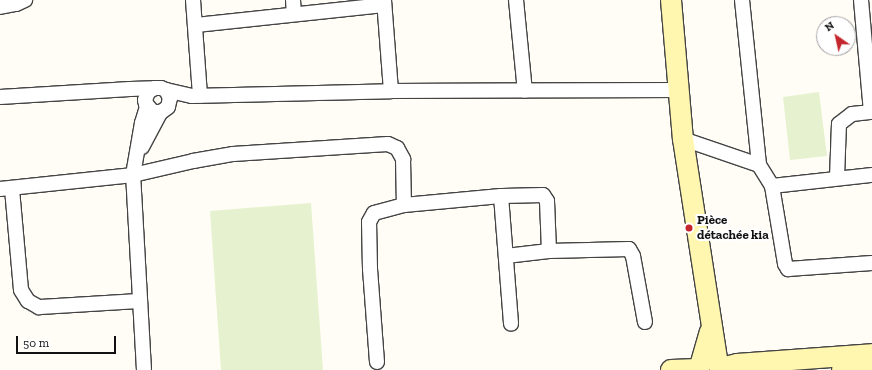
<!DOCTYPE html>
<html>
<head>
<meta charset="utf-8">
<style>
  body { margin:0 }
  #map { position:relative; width:872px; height:370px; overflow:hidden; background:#fffdf5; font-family:"Zilla Slab",serif }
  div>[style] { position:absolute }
  .pitch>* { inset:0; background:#e6f2cf }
  .roads { filter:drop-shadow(1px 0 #444) drop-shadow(-1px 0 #444) drop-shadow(0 1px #444) drop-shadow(0 -1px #444) }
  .street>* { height:14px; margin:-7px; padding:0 7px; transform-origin:7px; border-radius:7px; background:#fff }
  .secondary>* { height:20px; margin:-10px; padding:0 10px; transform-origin:10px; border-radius:10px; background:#fff6b0 }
  .dots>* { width:11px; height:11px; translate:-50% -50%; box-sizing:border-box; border:2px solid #fff; border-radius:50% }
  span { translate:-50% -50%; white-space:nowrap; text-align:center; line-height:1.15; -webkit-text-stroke:4px #fff; paint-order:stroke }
  .poi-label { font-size:13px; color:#111; font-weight:700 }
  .left { translate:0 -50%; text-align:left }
  .north { position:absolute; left:816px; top:16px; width:40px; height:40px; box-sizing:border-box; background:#fff; border:1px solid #a0a0a0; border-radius:50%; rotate:326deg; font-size:11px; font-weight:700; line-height:16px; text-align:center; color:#111 }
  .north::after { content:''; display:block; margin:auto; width:14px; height:18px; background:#c4262e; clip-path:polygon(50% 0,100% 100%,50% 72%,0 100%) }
  .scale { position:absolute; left:16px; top:336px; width:100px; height:18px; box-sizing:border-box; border:2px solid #111; border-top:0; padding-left:5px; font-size:12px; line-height:14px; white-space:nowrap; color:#111; -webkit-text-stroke:3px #fff; paint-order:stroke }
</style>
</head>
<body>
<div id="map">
  <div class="pitch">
    <div style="clip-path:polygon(819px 92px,827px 156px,790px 160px,783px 97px)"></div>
    <div style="clip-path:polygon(311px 203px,323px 370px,221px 370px,210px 211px)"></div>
  </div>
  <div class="roads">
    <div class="street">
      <div style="left:193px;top:0;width:96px;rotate:85.8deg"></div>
      <div style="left:293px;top:0;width:14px;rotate:86deg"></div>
      <div style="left:384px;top:0;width:91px;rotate:85.6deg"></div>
      <div style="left:516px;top:0;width:91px;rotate:84.4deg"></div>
      <div style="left:742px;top:0;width:166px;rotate:84.1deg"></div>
      <div style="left:861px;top:0;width:112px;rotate:84.9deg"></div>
      <div style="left:0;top:7px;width:16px;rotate:-11deg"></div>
      <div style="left:16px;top:4px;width:10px;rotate:-24deg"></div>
      <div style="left:196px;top:25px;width:189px;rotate:-6.1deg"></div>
      <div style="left:166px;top:90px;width:27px;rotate:13deg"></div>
      <div style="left:192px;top:96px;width:199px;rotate:-1.4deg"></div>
      <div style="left:391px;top:91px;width:288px;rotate:-0.2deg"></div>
      <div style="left:0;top:97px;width:130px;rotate:-3.5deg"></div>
      <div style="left:130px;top:89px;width:25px;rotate:-2deg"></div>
      <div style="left:155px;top:88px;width:6px"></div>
      <div style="left:161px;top:88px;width:5px;rotate:22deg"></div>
      <div style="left:166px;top:90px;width:9px;rotate:63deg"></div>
      <div style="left:170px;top:98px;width:9px;rotate:103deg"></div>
      <div style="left:168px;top:107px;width:9px;rotate:144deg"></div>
      <div style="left:161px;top:112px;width:8px;rotate:180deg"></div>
      <div style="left:153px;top:112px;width:11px;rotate:-131deg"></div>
      <div style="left:146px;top:104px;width:4px;rotate:-104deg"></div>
      <div style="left:145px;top:100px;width:9px;rotate:-69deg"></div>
      <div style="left:148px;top:92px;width:8px;rotate:-30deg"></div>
      <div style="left:683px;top:139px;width:80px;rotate:18.9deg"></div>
      <div style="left:759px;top:165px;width:25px;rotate:58deg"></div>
      <div style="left:772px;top:186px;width:101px;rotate:-6.3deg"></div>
      <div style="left:142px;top:147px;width:40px;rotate:-62deg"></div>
      <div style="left:837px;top:178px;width:54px;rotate:-87.9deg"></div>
      <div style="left:839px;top:124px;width:16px;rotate:-38deg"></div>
      <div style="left:852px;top:114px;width:20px;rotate:-6deg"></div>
      <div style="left:772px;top:186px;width:79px;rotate:80.5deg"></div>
      <div style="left:785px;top:264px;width:6px;rotate:59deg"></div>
      <div style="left:788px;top:269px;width:84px;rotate:-4.1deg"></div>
      <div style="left:0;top:189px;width:134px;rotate:-6deg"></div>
      <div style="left:133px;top:175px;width:62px;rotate:-13.1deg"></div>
      <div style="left:193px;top:161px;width:41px;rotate:-9.9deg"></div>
      <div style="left:233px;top:154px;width:155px;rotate:-3.7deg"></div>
      <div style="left:388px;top:144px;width:10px;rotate:24deg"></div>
      <div style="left:397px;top:148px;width:13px;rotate:61deg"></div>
      <div style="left:403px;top:159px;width:46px;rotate:88.8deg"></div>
      <div style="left:404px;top:205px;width:97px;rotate:-5.3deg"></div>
      <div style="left:501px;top:196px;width:42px;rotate:-1.4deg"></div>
      <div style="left:543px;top:195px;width:7px;rotate:56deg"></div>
      <div style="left:547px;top:201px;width:50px;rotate:87.7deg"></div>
      <div style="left:12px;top:189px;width:101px;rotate:84.9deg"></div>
      <div style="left:21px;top:290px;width:13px;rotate:58deg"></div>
      <div style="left:28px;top:301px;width:13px;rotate:29deg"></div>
      <div style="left:39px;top:307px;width:101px;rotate:-3.4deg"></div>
      <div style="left:501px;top:196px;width:128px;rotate:85.5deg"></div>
      <div style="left:506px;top:256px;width:43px;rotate:-6.6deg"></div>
      <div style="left:549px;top:251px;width:80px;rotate:-1.4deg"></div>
      <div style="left:629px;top:249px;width:8px;rotate:60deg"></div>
      <div style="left:633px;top:256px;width:67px;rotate:79.7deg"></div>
      <div style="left:377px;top:362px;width:93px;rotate:-94.3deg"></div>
      <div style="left:370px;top:269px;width:47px;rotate:-91.2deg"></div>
      <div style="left:369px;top:222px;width:10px;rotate:-61deg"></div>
      <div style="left:374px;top:213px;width:31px;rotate:-15deg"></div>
      <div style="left:144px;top:370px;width:195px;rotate:-93.2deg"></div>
      <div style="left:133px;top:175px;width:53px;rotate:-80.2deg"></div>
      <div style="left:142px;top:123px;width:17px;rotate:-73deg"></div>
    </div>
    <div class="secondary">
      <div style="left:671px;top:0;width:140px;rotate:85.1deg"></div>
      <div style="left:683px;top:139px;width:228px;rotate:81.2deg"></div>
      <div style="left:700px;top:366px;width:36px;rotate:-74deg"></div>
      <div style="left:721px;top:368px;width:16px;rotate:-14deg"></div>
      <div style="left:737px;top:364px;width:135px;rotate:-4.2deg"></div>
      <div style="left:671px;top:370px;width:27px;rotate:-2deg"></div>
      <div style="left:842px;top:370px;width:30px;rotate:-4deg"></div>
    </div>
  </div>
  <div class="dots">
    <div style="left:689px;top:228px;background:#c4262e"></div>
  </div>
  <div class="poi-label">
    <span class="left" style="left:697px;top:228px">Pièce<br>détachée kia</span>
  </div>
  <div class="north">N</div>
  <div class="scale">50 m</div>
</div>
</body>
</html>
